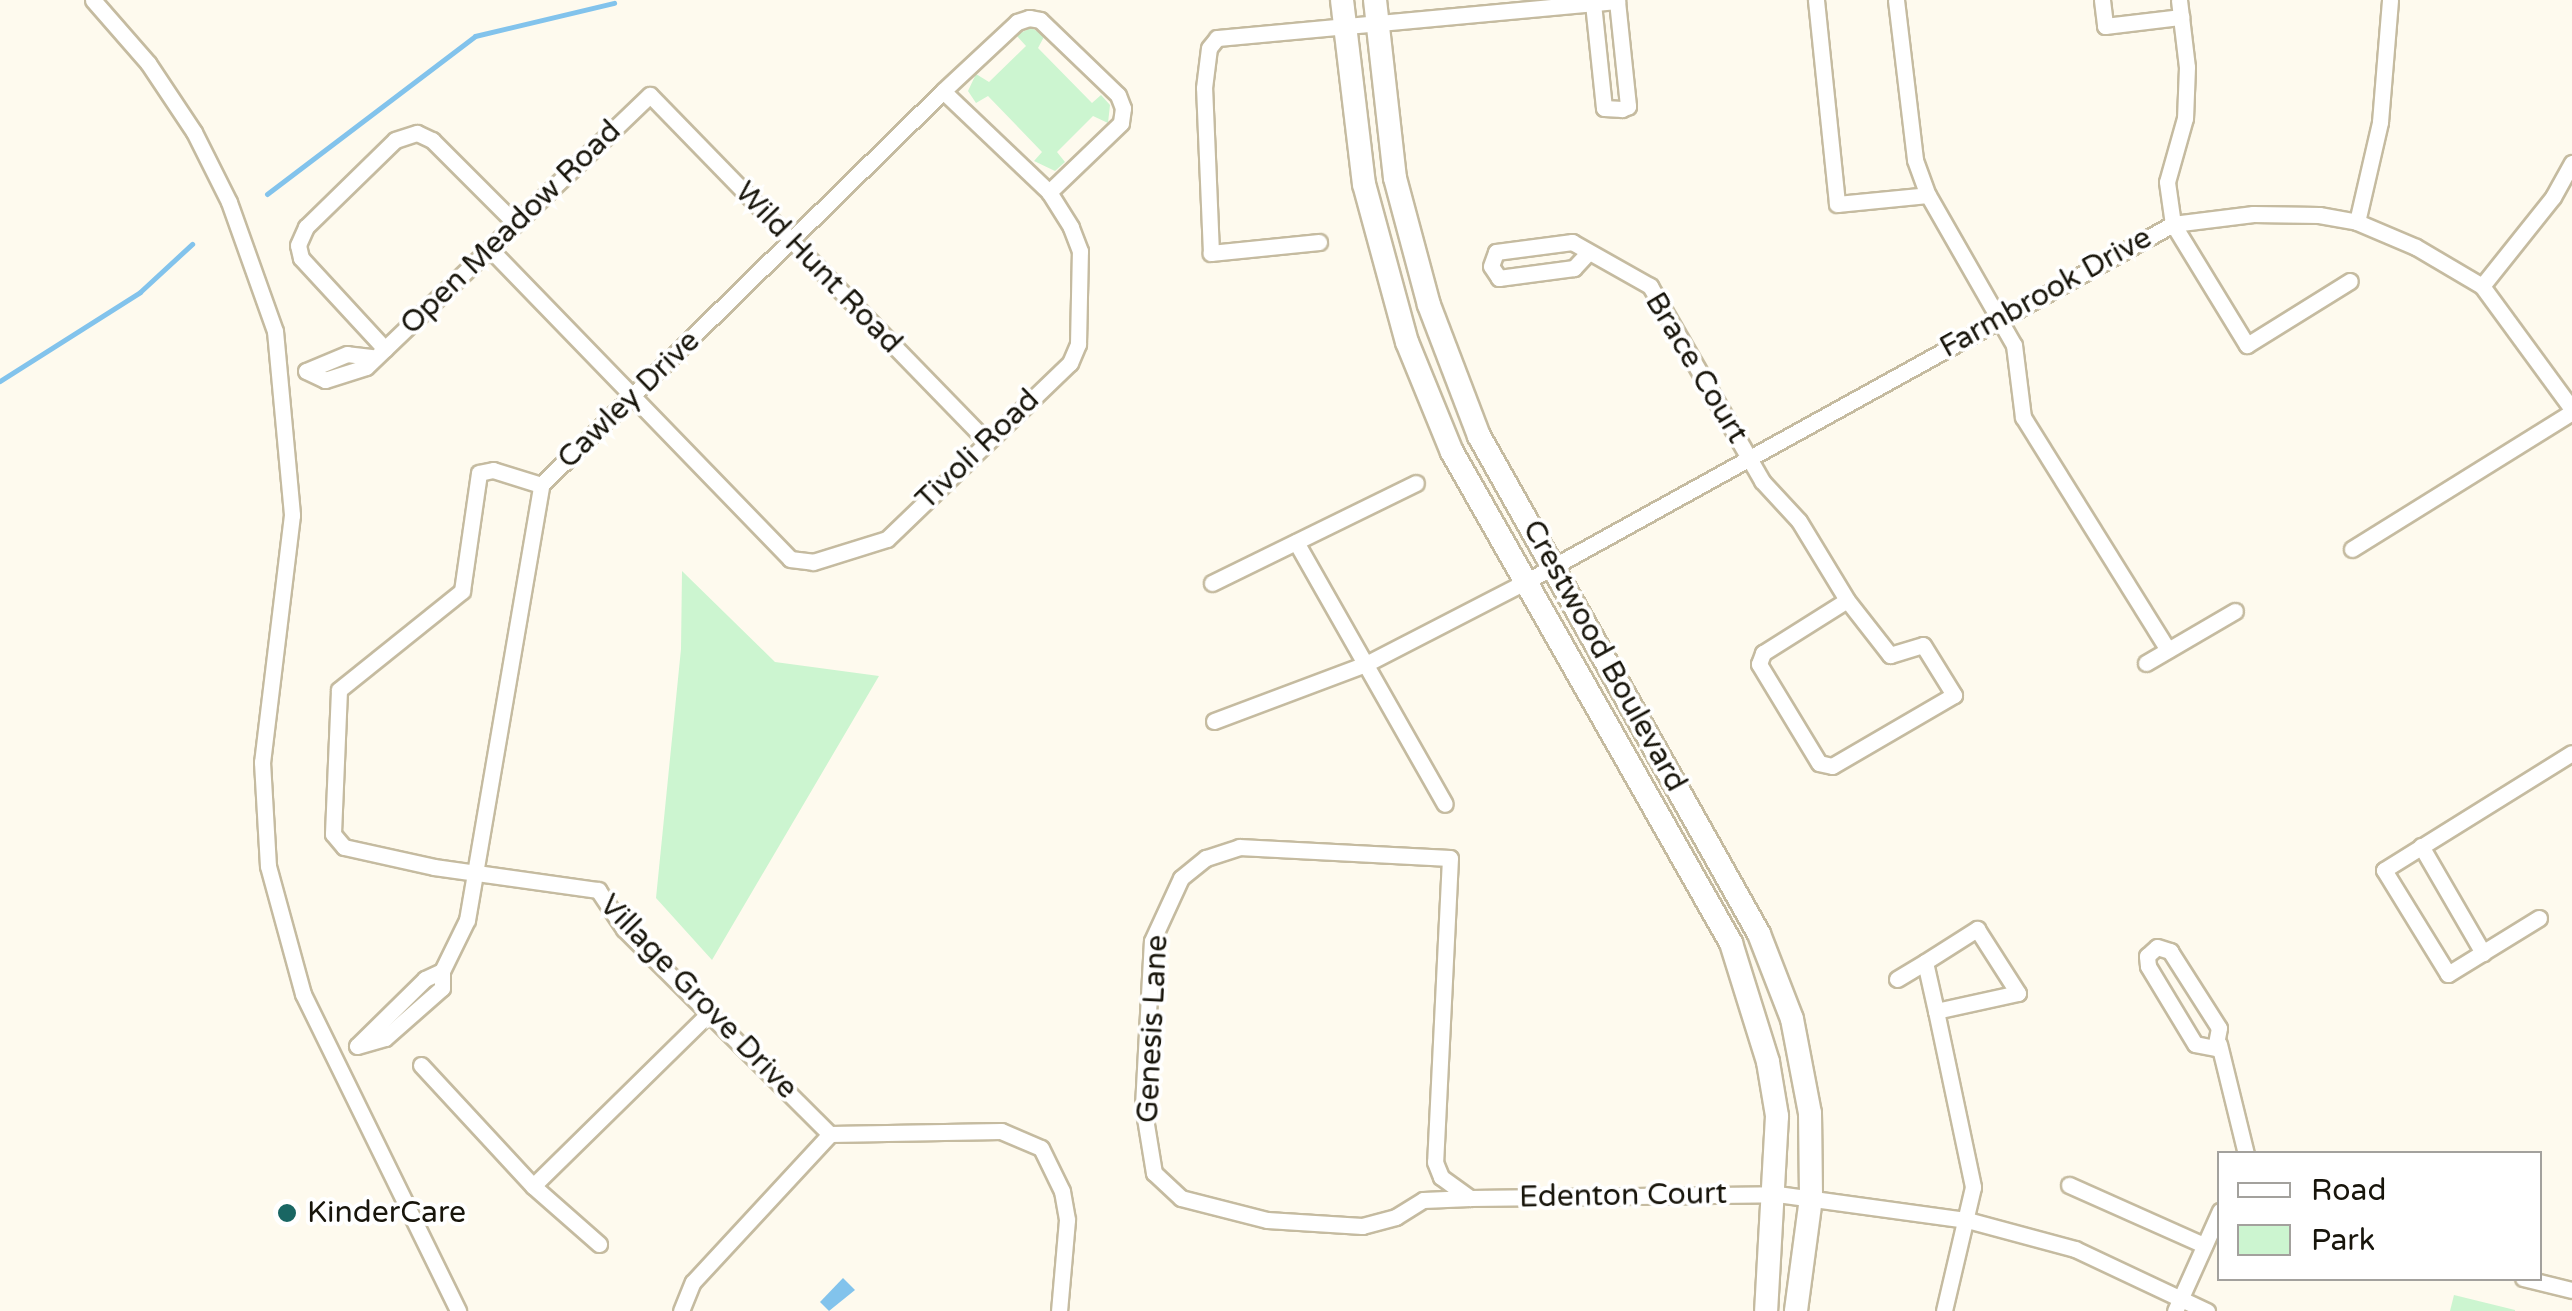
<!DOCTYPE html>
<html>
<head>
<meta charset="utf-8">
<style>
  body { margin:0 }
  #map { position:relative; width:2572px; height:1311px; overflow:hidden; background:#fefaee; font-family:"Varela Round",sans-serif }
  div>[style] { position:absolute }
  .green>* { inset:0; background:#ccf5d0 }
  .water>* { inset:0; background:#82c3ec }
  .stream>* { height:5px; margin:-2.5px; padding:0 2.5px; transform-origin:2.5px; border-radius:2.5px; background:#82c3ec }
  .roads { filter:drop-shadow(2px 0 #c5bba0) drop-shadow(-2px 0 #c5bba0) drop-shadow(0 2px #c5bba0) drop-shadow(0 -2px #c5bba0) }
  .minor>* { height:15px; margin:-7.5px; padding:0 7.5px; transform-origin:7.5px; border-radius:7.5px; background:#fff }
  .secondary>* { height:22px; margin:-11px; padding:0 11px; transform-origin:11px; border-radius:11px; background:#fff }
  .dots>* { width:28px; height:28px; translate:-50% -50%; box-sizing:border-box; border:5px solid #fff; border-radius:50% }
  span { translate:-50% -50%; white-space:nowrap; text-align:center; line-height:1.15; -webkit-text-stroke:8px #fff; paint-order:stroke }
  .street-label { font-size:30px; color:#18150b }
  .poi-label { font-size:30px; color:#18150b }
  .left { translate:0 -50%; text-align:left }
  .legend { position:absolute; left:2217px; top:1151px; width:325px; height:130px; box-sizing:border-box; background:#fff; border:2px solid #a3a19d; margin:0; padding:12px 18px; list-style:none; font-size:30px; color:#18150b }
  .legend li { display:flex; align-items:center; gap:20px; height:50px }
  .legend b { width:50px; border:2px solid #a3a19d }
</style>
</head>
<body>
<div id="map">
  <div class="green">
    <div style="clip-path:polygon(1031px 28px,1045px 35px,1038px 48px,1092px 103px,1101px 95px,1110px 105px,1108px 123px,1093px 116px,1057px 152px,1065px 162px,1055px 171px,1034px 161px,1042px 152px,988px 96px,976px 103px,968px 91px,976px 74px,989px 82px,1026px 46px,1016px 35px)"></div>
    <div style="clip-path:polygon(682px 571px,775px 662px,879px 676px,712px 960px,656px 898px,681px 649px)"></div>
    <div style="clip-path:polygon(2454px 1295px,2515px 1310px,2515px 1311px,2450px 1311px)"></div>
  </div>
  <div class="water">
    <div style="clip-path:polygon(843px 1278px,855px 1290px,829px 1311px,820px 1302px)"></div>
  </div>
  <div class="stream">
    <div style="left:267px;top:194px;width:261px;rotate:-37.2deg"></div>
    <div style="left:475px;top:36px;width:143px;rotate:-13.4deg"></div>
    <div style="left:0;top:381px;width:166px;rotate:-32.4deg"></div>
    <div style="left:140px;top:292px;width:71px;rotate:-42.7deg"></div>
  </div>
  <div class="roads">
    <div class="minor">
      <div style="left:93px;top:0;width:84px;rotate:48.9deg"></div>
      <div style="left:148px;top:63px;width:83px;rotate:56.3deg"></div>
      <div style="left:194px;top:132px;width:78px;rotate:63.4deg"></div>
      <div style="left:229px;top:202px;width:137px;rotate:70.4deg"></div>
      <div style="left:275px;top:331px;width:185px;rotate:84.7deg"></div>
      <div style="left:292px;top:515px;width:249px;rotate:96.9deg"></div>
      <div style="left:262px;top:762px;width:104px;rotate:86.7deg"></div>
      <div style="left:268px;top:866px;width:133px;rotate:74.7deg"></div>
      <div style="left:303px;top:994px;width:353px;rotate:63.9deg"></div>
      <div style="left:1816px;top:0;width:205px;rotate:84.1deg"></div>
      <div style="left:1837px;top:204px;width:91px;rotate:-5.6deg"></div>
      <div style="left:1896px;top:0;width:161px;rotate:83.2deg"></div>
      <div style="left:1915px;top:160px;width:37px;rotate:70deg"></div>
      <div style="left:1928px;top:195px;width:173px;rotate:60.2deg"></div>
      <div style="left:2014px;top:345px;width:73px;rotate:82.9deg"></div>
      <div style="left:2023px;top:417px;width:274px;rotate:58.1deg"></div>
      <div style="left:2102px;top:0;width:26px;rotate:83deg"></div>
      <div style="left:2105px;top:26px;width:77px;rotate:-6.8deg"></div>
      <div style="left:2179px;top:0;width:67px;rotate:83.2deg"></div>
      <div style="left:2187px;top:67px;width:51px;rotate:92.2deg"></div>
      <div style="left:2185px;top:118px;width:66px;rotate:105.7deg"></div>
      <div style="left:2167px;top:182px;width:42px;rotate:81.9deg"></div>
      <div style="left:2173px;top:224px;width:142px;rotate:58.6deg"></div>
      <div style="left:2247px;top:345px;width:121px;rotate:-31.9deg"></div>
      <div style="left:2357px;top:222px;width:103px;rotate:-77deg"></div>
      <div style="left:2380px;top:122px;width:122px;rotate:-85.3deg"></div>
      <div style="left:1319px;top:242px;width:109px;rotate:174.2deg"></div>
      <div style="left:1211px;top:253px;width:165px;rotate:-92.4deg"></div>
      <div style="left:1204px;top:88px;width:40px;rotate:-82.9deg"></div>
      <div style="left:1209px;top:48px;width:13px;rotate:-51deg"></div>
      <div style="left:1217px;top:38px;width:402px;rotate:-5.3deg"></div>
      <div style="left:1617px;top:1px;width:106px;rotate:84deg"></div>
      <div style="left:1628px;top:106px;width:7px;rotate:153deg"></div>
      <div style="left:1622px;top:109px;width:18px;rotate:-177deg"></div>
      <div style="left:1604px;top:108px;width:106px;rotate:-96deg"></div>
      <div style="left:490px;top:249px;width:431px;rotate:45.9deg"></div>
      <div style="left:790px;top:559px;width:23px;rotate:7deg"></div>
      <div style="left:813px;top:562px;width:77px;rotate:-17.3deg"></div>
      <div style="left:887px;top:539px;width:254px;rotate:-43.9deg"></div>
      <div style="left:1070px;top:363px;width:21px;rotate:-67deg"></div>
      <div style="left:1078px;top:344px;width:93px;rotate:-88.8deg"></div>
      <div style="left:1080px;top:251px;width:26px;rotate:-111deg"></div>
      <div style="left:1071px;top:227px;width:41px;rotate:-122.2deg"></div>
      <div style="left:1049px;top:192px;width:146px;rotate:-136.4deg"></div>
      <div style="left:1586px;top:255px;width:18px;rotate:133deg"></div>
      <div style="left:1574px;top:268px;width:76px;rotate:172.4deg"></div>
      <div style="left:1499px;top:278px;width:14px;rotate:-124deg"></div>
      <div style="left:1491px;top:266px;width:15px;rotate:-70deg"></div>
      <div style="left:1496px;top:252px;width:77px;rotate:-7.5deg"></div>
      <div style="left:1572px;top:242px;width:90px;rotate:29.4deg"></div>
      <div style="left:1650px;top:286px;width:225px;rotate:60.1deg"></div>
      <div style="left:1762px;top:481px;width:54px;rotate:47.2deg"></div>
      <div style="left:1799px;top:521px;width:92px;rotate:58.7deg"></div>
      <div style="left:2482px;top:286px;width:114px;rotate:-51.4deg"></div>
      <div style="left:2553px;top:197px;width:39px;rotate:-61deg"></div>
      <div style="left:385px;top:349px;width:124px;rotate:-132.7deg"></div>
      <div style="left:301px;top:258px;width:13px;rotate:-103deg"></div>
      <div style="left:298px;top:245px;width:20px;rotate:-66deg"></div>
      <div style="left:306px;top:227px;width:124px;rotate:-44.3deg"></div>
      <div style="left:395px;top:140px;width:23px;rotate:-18deg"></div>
      <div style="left:417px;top:133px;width:17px;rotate:25deg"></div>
      <div style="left:432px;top:140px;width:117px;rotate:45deg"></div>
      <div style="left:371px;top:357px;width:24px;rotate:-173deg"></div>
      <div style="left:347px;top:354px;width:44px;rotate:157.5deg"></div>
      <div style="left:306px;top:371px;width:21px;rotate:25deg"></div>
      <div style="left:325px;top:380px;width:43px;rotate:-17.6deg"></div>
      <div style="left:366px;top:367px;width:393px;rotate:-43.8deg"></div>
      <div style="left:650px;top:95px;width:483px;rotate:45.8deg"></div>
      <div style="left:541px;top:485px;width:50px;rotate:-162.6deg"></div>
      <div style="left:493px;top:470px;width:14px;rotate:168deg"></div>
      <div style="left:479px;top:473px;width:119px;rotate:98.2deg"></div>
      <div style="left:462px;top:591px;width:158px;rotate:141.2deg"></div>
      <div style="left:339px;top:690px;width:144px;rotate:92.4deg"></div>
      <div style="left:333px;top:834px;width:17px;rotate:50deg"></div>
      <div style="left:344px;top:847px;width:92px;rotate:12.5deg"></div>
      <div style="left:434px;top:867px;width:166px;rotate:8deg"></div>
      <div style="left:598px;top:890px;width:47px;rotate:56.3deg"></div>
      <div style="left:624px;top:929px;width:291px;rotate:44.9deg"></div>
      <div style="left:1296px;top:542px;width:301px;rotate:60.4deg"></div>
      <div style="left:2352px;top:549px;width:259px;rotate:-31.9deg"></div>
      <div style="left:1212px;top:583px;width:227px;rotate:-26.1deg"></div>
      <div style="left:1847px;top:600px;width:70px;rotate:52deg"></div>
      <div style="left:1890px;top:655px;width:34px;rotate:-17deg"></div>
      <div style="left:1923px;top:645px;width:59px;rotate:58.2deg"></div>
      <div style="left:1954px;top:695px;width:141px;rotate:149.8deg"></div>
      <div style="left:1832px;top:766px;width:13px;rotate:-167deg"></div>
      <div style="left:1819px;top:763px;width:116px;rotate:-121.2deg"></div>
      <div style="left:1759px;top:664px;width:12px;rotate:-70deg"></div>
      <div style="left:1763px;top:653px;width:99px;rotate:-32.2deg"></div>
      <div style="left:2146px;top:663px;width:103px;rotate:-30.3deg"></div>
      <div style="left:1214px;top:721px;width:162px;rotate:-20.6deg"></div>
      <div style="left:1366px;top:664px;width:183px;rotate:-27.3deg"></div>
      <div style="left:1529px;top:580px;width:736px;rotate:-28.93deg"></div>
      <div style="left:2173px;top:224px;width:81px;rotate:-7.1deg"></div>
      <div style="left:2253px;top:214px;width:66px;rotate:0.9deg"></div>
      <div style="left:2319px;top:215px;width:39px;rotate:10deg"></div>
      <div style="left:2357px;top:222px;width:64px;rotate:23deg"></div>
      <div style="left:2416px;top:247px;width:77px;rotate:30.6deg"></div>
      <div style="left:2482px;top:286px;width:152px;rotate:53.8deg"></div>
      <div style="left:2421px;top:846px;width:124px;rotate:59.9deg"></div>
      <div style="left:1239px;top:847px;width:211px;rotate:3deg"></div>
      <div style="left:1450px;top:858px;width:304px;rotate:92.8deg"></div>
      <div style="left:1435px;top:1162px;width:16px;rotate:68deg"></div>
      <div style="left:1441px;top:1177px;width:36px;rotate:36deg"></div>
      <div style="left:1470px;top:1198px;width:47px;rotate:177.6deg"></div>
      <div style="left:1423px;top:1200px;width:32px;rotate:148deg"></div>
      <div style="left:1396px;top:1217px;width:35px;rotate:165deg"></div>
      <div style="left:1362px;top:1226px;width:95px;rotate:-176.4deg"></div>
      <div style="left:1267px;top:1220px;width:89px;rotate:-165.7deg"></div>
      <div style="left:1181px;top:1198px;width:37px;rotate:-137deg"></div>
      <div style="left:1154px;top:1173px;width:68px;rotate:-99.3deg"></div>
      <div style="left:1143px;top:1106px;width:165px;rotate:-86.9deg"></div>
      <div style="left:1152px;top:941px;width:69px;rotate:-65.3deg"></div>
      <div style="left:1181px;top:878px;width:32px;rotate:-39deg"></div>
      <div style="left:1206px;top:858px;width:35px;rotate:-18deg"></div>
      <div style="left:2539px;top:918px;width:107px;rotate:148.4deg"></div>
      <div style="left:2448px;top:974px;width:122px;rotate:-121.6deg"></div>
      <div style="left:2384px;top:870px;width:221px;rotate:-31.9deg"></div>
      <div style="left:1977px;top:929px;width:76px;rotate:57.4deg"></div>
      <div style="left:2018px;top:993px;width:84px;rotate:167.6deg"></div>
      <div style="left:1936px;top:1011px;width:50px;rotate:-102.7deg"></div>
      <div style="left:1925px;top:962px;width:62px;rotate:-32.4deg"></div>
      <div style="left:2157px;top:947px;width:14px;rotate:17deg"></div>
      <div style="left:2170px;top:951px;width:91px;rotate:57.5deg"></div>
      <div style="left:2219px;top:1028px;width:20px;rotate:101deg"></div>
      <div style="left:2215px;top:1048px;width:20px;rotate:-169deg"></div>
      <div style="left:2195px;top:1044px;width:91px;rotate:-121.1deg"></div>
      <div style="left:2148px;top:966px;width:10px;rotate:-96deg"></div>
      <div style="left:2147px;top:956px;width:13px;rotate:-42deg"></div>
      <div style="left:442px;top:971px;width:19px;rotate:155deg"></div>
      <div style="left:425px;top:979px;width:95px;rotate:135.4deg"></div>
      <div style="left:357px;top:1046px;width:29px;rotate:-16deg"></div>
      <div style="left:385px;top:1038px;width:76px;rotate:-41.3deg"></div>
      <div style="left:442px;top:988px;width:17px;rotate:-90deg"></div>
      <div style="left:442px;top:971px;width:57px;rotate:-63.9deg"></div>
      <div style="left:467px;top:920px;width:441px;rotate:-80.3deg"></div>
      <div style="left:541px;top:485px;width:563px;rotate:-44.42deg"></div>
      <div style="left:943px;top:91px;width:101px;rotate:-43deg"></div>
      <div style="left:1017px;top:22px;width:13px;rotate:-18deg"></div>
      <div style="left:1029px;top:18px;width:11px;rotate:10deg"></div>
      <div style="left:1040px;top:20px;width:108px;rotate:43.9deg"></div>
      <div style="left:1118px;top:95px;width:14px;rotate:69deg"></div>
      <div style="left:1123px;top:108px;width:15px;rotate:98deg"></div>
      <div style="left:1121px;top:123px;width:100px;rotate:136.2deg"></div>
      <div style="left:1897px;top:979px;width:33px;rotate:-31deg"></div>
      <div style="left:1936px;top:1011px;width:180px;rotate:78.1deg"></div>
      <div style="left:1973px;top:1187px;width:127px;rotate:103.2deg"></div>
      <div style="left:2219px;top:1044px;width:113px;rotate:76.2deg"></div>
      <div style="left:421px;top:1065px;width:165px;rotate:47.2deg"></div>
      <div style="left:533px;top:1186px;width:88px;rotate:41.3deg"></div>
      <div style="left:2069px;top:1185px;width:148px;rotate:24deg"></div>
      <div style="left:533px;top:1186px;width:245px;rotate:-44.5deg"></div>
      <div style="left:1470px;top:1198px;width:307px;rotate:-0.7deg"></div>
      <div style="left:1777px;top:1194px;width:192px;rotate:7.8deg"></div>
      <div style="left:1967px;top:1220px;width:112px;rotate:15deg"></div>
      <div style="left:2075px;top:1249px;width:146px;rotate:25.2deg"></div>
      <div style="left:2523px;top:1278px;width:50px;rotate:13.8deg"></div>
      <div style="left:681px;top:1311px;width:31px;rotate:-68deg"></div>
      <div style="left:693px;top:1282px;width:202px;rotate:-47.2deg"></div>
      <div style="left:830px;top:1134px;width:171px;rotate:-1deg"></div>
      <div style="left:1001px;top:1131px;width:43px;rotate:23deg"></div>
      <div style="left:1041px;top:1148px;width:48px;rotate:64deg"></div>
      <div style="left:1062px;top:1191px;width:29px;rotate:80deg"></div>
      <div style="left:1067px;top:1220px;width:91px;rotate:95deg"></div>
      <div style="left:2175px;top:1311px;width:110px;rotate:-65.8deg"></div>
    </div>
    <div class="secondary">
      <div style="left:1342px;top:0;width:185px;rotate:83.2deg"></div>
      <div style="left:1364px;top:184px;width:164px;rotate:74.8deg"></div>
      <div style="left:1407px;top:342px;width:119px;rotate:67.8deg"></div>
      <div style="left:1452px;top:452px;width:565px;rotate:60.39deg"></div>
      <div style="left:1731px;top:943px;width:125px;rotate:72.7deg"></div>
      <div style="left:1768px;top:1062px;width:55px;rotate:80.5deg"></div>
      <div style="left:1777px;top:1116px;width:195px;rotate:93.2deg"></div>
      <div style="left:1375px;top:0;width:179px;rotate:83.6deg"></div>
      <div style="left:1395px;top:178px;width:131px;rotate:75deg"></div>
      <div style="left:1429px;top:305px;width:140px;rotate:69.1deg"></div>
      <div style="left:1479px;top:436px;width:571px;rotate:60.65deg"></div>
      <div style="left:1759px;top:934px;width:91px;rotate:68.8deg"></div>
      <div style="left:1792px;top:1019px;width:96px;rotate:79.2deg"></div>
      <div style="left:1810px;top:1113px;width:85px;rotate:89.3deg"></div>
      <div style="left:1811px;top:1198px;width:114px;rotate:97.6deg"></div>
    </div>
  </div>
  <div class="dots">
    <div style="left:287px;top:1213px;background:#196663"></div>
  </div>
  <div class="street-label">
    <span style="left:511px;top:228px;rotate:-44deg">Open Meadow Road</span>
    <span style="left:818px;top:268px;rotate:46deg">Wild Hunt Road</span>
    <span style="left:2046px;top:293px;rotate:-29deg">Farmbrook Drive</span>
    <span style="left:1696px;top:368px;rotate:59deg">Brace Court</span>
    <span style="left:629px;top:400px;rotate:-44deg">Cawley Drive</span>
    <span style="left:978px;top:450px;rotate:-44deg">Tivoli Road</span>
    <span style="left:1604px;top:656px;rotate:61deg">Crestwood Boulevard</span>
    <span style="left:698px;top:997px;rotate:46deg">Village Grove Drive</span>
    <span style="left:1153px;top:1029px;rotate:-87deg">Genesis Lane</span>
    <span style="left:1623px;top:1196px;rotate:-1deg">Edenton Court</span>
  </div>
  <div class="poi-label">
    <span class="left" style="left:307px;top:1213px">KinderCare</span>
  </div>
  <ul class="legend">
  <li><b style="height:12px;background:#fff"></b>Road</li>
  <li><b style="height:28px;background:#ccf5d0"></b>Park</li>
  </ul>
</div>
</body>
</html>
